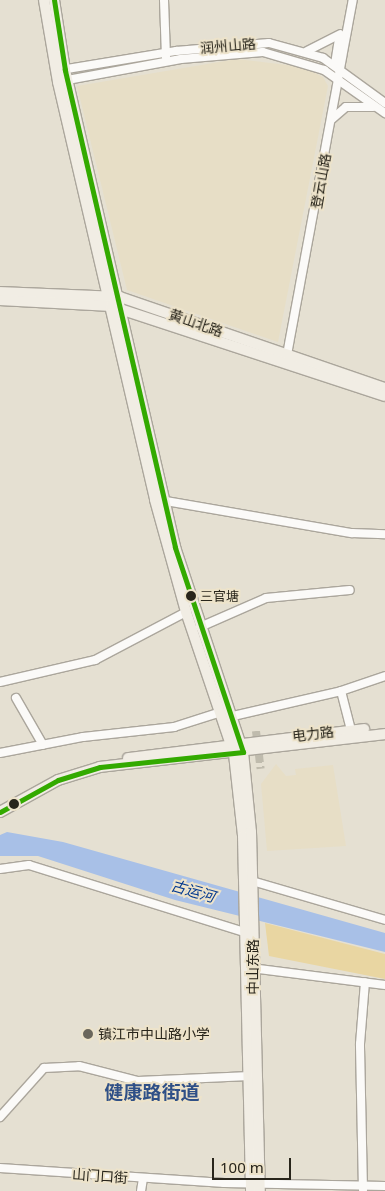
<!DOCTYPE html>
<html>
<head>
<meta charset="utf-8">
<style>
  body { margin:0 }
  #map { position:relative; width:385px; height:1191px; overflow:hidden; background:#e5e0d2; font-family:"Noto Sans","Noto Sans SC",sans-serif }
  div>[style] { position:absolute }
  .built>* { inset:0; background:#e7dec6 }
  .green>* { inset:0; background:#e9d6a2 }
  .water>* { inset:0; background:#a8c0e7 }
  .minor-tunnel>* { height:8px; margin-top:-4px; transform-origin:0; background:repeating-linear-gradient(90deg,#bfbbad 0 8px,transparent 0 12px) }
  .roads { filter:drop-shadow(1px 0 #aba69c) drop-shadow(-1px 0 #aba69c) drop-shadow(0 1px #aba69c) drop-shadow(0 -1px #aba69c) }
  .minor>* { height:8px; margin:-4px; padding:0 4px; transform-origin:4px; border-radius:4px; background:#fbfaf8 }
  .major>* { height:10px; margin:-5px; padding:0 5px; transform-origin:5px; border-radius:5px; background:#f1ede4 }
  .bus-1>* { height:5px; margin:-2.5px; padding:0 2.5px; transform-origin:2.5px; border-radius:2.5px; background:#3a0 }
  .dots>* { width:14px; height:14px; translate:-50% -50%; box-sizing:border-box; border:2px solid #ede3ca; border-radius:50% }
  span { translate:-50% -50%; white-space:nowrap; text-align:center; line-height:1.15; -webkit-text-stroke:4px #ede3ca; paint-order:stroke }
  .bus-label { font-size:13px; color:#28251b }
  .left { translate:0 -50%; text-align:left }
  .street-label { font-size:14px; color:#28251b }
  .poi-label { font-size:14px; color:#28251b }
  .water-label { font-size:15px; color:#043a90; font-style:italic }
  .district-label { font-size:19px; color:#2f5087; font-weight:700 }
  .scale { position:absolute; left:212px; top:1158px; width:79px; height:22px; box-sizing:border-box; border:2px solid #28251b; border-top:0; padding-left:6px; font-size:15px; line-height:18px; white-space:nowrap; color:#28251b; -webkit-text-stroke:4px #ede3ca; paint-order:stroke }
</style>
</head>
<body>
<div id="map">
  <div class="built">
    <div style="clip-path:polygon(237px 59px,303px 67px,323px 77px,328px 86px,278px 342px,127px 290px,77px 86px)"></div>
    <div style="clip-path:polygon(276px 764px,286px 776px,296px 775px,295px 769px,333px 765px,346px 846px,267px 851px,261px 784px)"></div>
  </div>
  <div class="green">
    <div style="clip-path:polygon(265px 923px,385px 954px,385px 979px,269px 956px)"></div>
  </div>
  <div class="water">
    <div style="clip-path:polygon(7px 832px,63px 842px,385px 933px,385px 952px,175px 900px,38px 856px,0 856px,0 835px)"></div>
  </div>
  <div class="minor-tunnel">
    <div style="left:256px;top:731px;width:38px;rotate:83deg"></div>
  </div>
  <div class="roads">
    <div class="minor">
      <div style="left:164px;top:0;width:58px;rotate:88deg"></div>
      <div style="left:307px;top:51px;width:37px;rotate:-27deg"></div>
      <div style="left:335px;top:64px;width:26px;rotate:-81deg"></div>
      <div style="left:61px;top:70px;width:117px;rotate:-9.4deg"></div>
      <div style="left:176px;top:51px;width:93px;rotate:-4.9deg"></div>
      <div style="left:269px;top:43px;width:56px;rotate:15.5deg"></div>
      <div style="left:323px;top:58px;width:77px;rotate:36deg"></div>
      <div style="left:62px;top:81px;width:121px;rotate:-10.5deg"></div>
      <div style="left:181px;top:59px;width:82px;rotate:-4.9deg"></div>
      <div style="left:263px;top:52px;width:64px;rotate:16.4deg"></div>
      <div style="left:324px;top:70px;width:75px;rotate:35.2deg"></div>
      <div style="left:332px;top:119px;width:18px;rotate:-41deg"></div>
      <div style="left:346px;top:107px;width:27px"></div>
      <div style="left:286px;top:360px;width:366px;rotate:-79.5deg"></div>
      <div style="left:160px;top:500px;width:195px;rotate:9.8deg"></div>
      <div style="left:352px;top:533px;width:33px;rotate:2deg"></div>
      <div style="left:200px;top:627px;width:72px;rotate:-23.7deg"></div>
      <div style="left:266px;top:598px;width:84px;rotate:-5.4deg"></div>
      <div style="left:0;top:682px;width:98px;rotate:-13deg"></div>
      <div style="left:95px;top:660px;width:103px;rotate:-27.8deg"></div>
      <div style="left:341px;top:691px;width:40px;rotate:75.6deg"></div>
      <div style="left:16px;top:698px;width:54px;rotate:60.1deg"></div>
      <div style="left:233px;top:716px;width:111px;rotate:-13deg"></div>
      <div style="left:341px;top:691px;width:46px;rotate:-18.8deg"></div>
      <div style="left:0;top:753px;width:85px;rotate:-10.9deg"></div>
      <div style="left:83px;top:737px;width:92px;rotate:-6.3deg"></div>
      <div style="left:174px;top:727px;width:49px;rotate:-17.7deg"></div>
      <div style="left:0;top:869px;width:29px;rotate:-8deg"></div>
      <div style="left:29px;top:865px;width:225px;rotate:17.3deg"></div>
      <div style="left:252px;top:881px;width:139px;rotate:16.3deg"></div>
      <div style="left:251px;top:968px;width:135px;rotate:7.2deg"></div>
      <div style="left:0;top:1117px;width:66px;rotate:-48.1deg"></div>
      <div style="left:44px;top:1068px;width:35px;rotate:-3deg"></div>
      <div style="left:79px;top:1066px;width:61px;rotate:14.3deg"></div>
      <div style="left:138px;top:1081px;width:112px;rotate:-2.6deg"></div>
      <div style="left:0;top:1168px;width:225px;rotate:3.8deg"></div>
      <div style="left:224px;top:1183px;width:161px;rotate:1.1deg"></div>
      <div style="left:363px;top:1190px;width:146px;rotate:-91.2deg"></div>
      <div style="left:360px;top:1044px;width:62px;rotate:-85.4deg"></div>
      <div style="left:141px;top:1191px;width:12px;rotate:-81deg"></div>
    </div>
    <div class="major">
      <div style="left:44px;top:0;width:83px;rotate:80.3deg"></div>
      <div style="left:58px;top:82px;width:429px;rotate:76.9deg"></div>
      <div style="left:155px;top:500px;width:116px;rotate:74.5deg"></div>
      <div style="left:186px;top:612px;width:150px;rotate:71.3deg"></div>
      <div style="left:234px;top:754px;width:82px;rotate:83.7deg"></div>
      <div style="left:243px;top:836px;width:355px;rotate:88.7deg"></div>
      <div style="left:54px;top:0;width:71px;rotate:81.1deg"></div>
      <div style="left:65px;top:70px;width:490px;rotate:77deg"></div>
      <div style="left:175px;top:547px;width:216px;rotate:71.6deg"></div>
      <div style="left:243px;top:752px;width:80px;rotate:84.3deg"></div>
      <div style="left:251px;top:832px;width:359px;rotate:88.6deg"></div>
      <div style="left:0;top:292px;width:120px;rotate:2.4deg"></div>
      <div style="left:120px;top:297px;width:280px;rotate:19deg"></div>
      <div style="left:0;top:300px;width:111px;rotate:3.1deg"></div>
      <div style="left:111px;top:306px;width:288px;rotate:18.2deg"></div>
      <div style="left:128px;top:758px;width:238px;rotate:-7deg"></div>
      <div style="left:0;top:812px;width:66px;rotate:-28.9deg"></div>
      <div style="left:58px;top:780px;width:44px;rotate:-17.2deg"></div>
      <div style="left:100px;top:767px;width:287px;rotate:-6.6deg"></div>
    </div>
  </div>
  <div class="bus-1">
    <div style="left:0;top:812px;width:66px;rotate:-28.9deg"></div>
    <div style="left:58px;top:780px;width:44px;rotate:-17.2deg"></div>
    <div style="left:100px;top:767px;width:144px;rotate:-6deg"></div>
    <div style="left:243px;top:752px;width:216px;rotate:-108.4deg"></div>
    <div style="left:175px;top:547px;width:490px;rotate:-103deg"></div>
    <div style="left:65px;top:70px;width:71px;rotate:-98.9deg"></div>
  </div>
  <div class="dots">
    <div style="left:191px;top:596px;background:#28251b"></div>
    <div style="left:14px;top:804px;background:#28251b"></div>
    <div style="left:88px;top:1034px;background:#6a665b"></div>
  </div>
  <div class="bus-label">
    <span class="left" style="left:200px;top:596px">三官塘</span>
  </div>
  <div class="street-label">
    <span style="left:228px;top:46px;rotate:-5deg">润州山路</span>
    <span style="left:321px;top:181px;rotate:-80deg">登云山路</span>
    <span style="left:196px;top:323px;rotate:19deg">黄山北路</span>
    <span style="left:313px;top:734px;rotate:-7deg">电力路</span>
    <span style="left:253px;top:967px;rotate:-90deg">中山东路</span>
    <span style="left:100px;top:1176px;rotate:4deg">山门口街</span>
  </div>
  <div class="poi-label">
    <span class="left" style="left:98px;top:1034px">镇江市中山路小学</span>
  </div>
  <div class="water-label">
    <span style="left:193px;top:891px;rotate:16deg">古运河</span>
  </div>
  <div class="district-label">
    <span style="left:152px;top:1093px">健康路街道</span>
  </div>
  <div class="scale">100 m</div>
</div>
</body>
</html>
